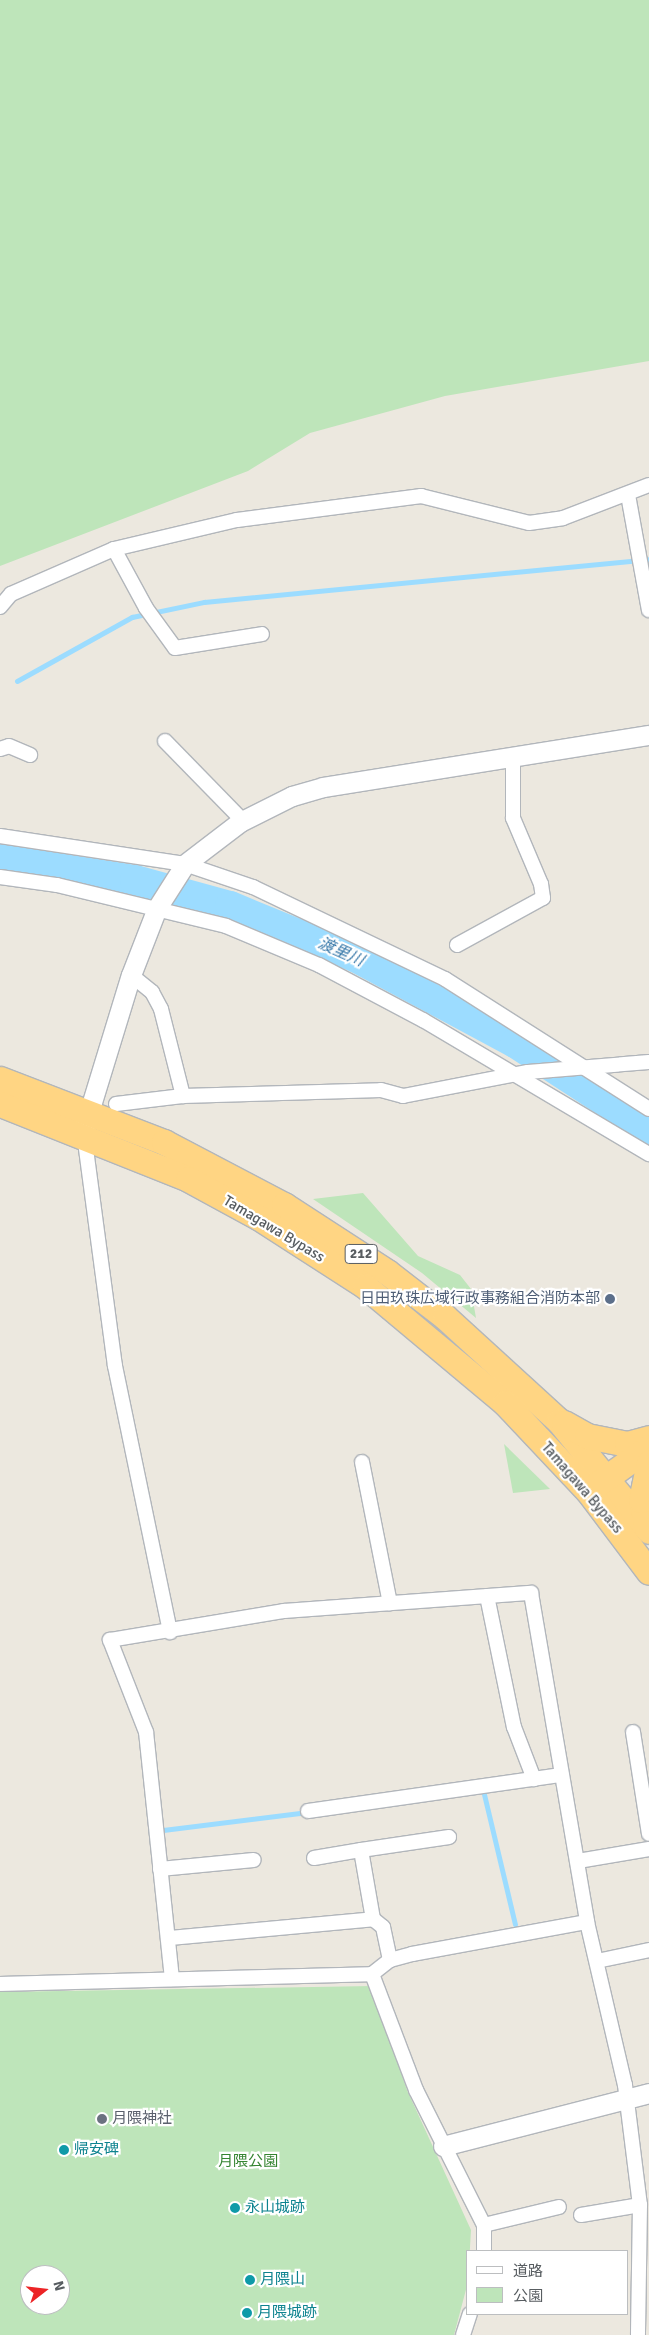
<!DOCTYPE html>
<html>
<head>
<meta charset="utf-8">
<style>
  body { margin:0 }
  #map { position:relative; width:649px; height:2335px; overflow:hidden; background:#ece8df; font-family:Signika,"Noto Sans JP",sans-serif }
  div>[style] { position:absolute }
  .green>* { inset:0; background:#bee5ba }
  .stream>* { height:5px; margin:-2.5px; padding:0 2.5px; transform-origin:2.5px; border-radius:2.5px; background:#9cdcff }
  .river>* { height:30px; margin:-15px; padding:0 15px; transform-origin:15px; border-radius:15px; background:#9cdcff }
  .roads { filter:drop-shadow(1px 0 #b2b6bb) drop-shadow(-1px 0 #b2b6bb) drop-shadow(0 1px #b2b6bb) drop-shadow(0 -1px #b2b6bb) }
  .street>* { height:14px; margin:-7px; padding:0 7px; transform-origin:7px; border-radius:7px; background:#fff }
  .secondary>* { height:19px; margin:-9.5px; padding:0 9.5px; transform-origin:9.5px; border-radius:9.5px; background:#fff }
  .highway>* { height:25px; margin:-12.5px; padding:0 12.5px; transform-origin:12.5px; border-radius:12.5px; background:#ffd583 }
  .dots>* { width:14px; height:14px; translate:-50% -50%; box-sizing:border-box; border:2px solid #fff; border-radius:50% }
  span { translate:-50% -50%; white-space:nowrap; text-align:center; line-height:1.15; -webkit-text-stroke:4.5px #fff; paint-order:stroke }
  .shield-label span { padding:1px 4px; background:#fff; border:1px solid; border-radius:4px; -webkit-text-stroke-width:0 }
  .shield-label { font-size:14px; color:#585d61; font-weight:700 }
  .street-label { font-size:15px; color:#585d61 }
  .service-label { font-size:15px; color:#4e5e75 }
  .right { translate:-100% -50%; text-align:right }
  .worship-label { font-size:15px; color:#5b616d }
  .left { translate:0 -50%; text-align:left }
  .culture-label { font-size:15px; color:#0d838f }
  .park-label { font-size:15px; color:#368532 }
  .water-label { font-size:16px; color:#3678a9; font-style:italic }
  .legend { position:absolute; left:466px; top:2250px; width:162px; height:65px; box-sizing:border-box; background:#fff; border:1px solid #bcbec0; margin:0; padding:6px 9px; list-style:none; font-size:15px; color:#585d61 }
  .legend li { display:flex; align-items:center; gap:10px; height:25px }
  .legend b { width:25px; border:1px solid #bcbec0 }
  .north { position:absolute; left:20px; top:2265px; width:50px; height:50px; box-sizing:border-box; background:#fff; border:1px solid #bcbec0; border-radius:50%; rotate:74deg; font-size:14px; font-weight:700; line-height:20px; text-align:center; color:#585d61 }
  .north::after { content:''; display:block; margin:auto; width:18px; height:22px; background:#ec2426; clip-path:polygon(50% 0,100% 100%,50% 72%,0 100%) }
</style>
</head>
<body>
<div id="map">
  <div class="green">
    <div style="clip-path:polygon(0 0,649px 0,649px 361px,445px 396px,310px 433px,248px 471px,0 566px)"></div>
    <div style="clip-path:polygon(363px 1193px,418px 1256px,460px 1275px,471px 1289px,476px 1318px,422px 1273px,313px 1199px)"></div>
    <div style="clip-path:polygon(504px 1444px,550px 1489px,513px 1493px)"></div>
    <div style="clip-path:polygon(evenodd,372px 1986px,407px 2090px,471px 2230px,468px 2282px,454px 2335px,0 2335px,0 1992px,372px 1986px,30px 2275px,60px 2275px,60px 2305px,30px 2305px,30px 2275px)"></div>
  </div>
  <div class="stream">
    <div style="left:17px;top:681px;width:132px;rotate:-29.1deg"></div>
    <div style="left:132px;top:617px;width:74px;rotate:-11.8deg"></div>
    <div style="left:204px;top:602px;width:447px;rotate:-5.5deg"></div>
    <div style="left:483px;top:1790px;width:138px;rotate:76.6deg"></div>
    <div style="left:163px;top:1830px;width:146px;rotate:-7.1deg"></div>
  </div>
  <div class="river">
    <div style="left:0;top:859px;width:137px;rotate:8.8deg"></div>
    <div style="left:135px;top:880px;width:98px;rotate:15.3deg"></div>
    <div style="left:230px;top:906px;width:137px;rotate:22.3deg"></div>
    <div style="left:357px;top:958px;width:179px;rotate:28.3deg"></div>
    <div style="left:515px;top:1043px;width:160px;rotate:33deg"></div>
  </div>
  <div class="roads">
    <div class="street">
      <div style="left:628px;top:495px;width:117px;rotate:79.7deg"></div>
      <div style="left:114px;top:549px;width:67px;rotate:61.5deg"></div>
      <div style="left:146px;top:608px;width:49px;rotate:54.1deg"></div>
      <div style="left:175px;top:648px;width:88px;rotate:-9.1deg"></div>
      <div style="left:0;top:607px;width:17px;rotate:-50deg"></div>
      <div style="left:11px;top:594px;width:112px;rotate:-23.6deg"></div>
      <div style="left:114px;top:549px;width:126px;rotate:-13.3deg"></div>
      <div style="left:237px;top:520px;width:186px;rotate:-7.4deg"></div>
      <div style="left:421px;top:496px;width:111px;rotate:14deg"></div>
      <div style="left:529px;top:523px;width:34px;rotate:-8deg"></div>
      <div style="left:563px;top:518px;width:92px;rotate:-21deg"></div>
      <div style="left:165px;top:741px;width:112px;rotate:45.7deg"></div>
      <div style="left:0;top:749px;width:9px;rotate:-18deg"></div>
      <div style="left:9px;top:746px;width:23px;rotate:23deg"></div>
      <div style="left:0;top:836px;width:187px;rotate:8.6deg"></div>
      <div style="left:185px;top:864px;width:72px;rotate:18.7deg"></div>
      <div style="left:253px;top:887px;width:213px;rotate:25.6deg"></div>
      <div style="left:445px;top:979px;width:242px;rotate:32.5deg"></div>
      <div style="left:0;top:877px;width:58px;rotate:8deg"></div>
      <div style="left:57px;top:885px;width:174px;rotate:13.6deg"></div>
      <div style="left:226px;top:926px;width:101px;rotate:22.8deg"></div>
      <div style="left:319px;top:965px;width:118px;rotate:27.9deg"></div>
      <div style="left:423px;top:1020px;width:263px;rotate:30.7deg"></div>
      <div style="left:457px;top:945px;width:98px;rotate:-28.7deg"></div>
      <div style="left:543px;top:898px;width:14px;rotate:-98deg"></div>
      <div style="left:541px;top:884px;width:72px;rotate:-113deg"></div>
      <div style="left:513px;top:818px;width:61px;rotate:-90deg"></div>
      <div style="left:131px;top:975px;width:27px;rotate:39deg"></div>
      <div style="left:152px;top:992px;width:19px;rotate:62deg"></div>
      <div style="left:161px;top:1009px;width:90px;rotate:75.8deg"></div>
      <div style="left:183px;top:1096px;width:198px;rotate:-1.7deg"></div>
      <div style="left:381px;top:1090px;width:23px;rotate:15deg"></div>
      <div style="left:403px;top:1096px;width:127px;rotate:-10.9deg"></div>
      <div style="left:528px;top:1072px;width:121px;rotate:-4.7deg"></div>
      <div style="left:116px;top:1104px;width:67px;rotate:-6.8deg"></div>
      <div style="left:84px;top:1134px;width:234px;rotate:82.4deg"></div>
      <div style="left:115px;top:1366px;width:272px;rotate:78.3deg"></div>
      <div style="left:362px;top:1462px;width:144px;rotate:78.8deg"></div>
      <div style="left:487px;top:1596px;width:134px;rotate:78.4deg"></div>
      <div style="left:514px;top:1727px;width:56px;rotate:69deg"></div>
      <div style="left:633px;top:1732px;width:103px;rotate:81.1deg"></div>
      <div style="left:308px;top:1811px;width:256px;rotate:-8.1deg"></div>
      <div style="left:314px;top:1858px;width:48px;rotate:-9.7deg"></div>
      <div style="left:578px;top:1861px;width:72px;rotate:-9.6deg"></div>
      <div style="left:160px;top:1869px;width:94px;rotate:-5.5deg"></div>
      <div style="left:373px;top:1919px;width:13px;rotate:39deg"></div>
      <div style="left:383px;top:1927px;width:34px;rotate:78deg"></div>
      <div style="left:170px;top:1938px;width:204px;rotate:-5.3deg"></div>
      <div style="left:373px;top:1919px;width:70px;rotate:-99.9deg"></div>
      <div style="left:361px;top:1850px;width:89px;rotate:-8.4deg"></div>
      <div style="left:597px;top:1961px;width:53px;rotate:-11.9deg"></div>
      <div style="left:372px;top:1974px;width:23px;rotate:-38deg"></div>
      <div style="left:390px;top:1960px;width:23px;rotate:-15deg"></div>
      <div style="left:412px;top:1954px;width:178px;rotate:-10.4deg"></div>
      <div style="left:172px;top:1979px;width:248px;rotate:-96deg"></div>
      <div style="left:146px;top:1732px;width:99px;rotate:-111.4deg"></div>
      <div style="left:110px;top:1640px;width:176px;rotate:-9.5deg"></div>
      <div style="left:284px;top:1611px;width:248px;rotate:-4.2deg"></div>
      <div style="left:531px;top:1593px;width:334px;rotate:80.3deg"></div>
      <div style="left:587px;top:1922px;width:167px;rotate:76.9deg"></div>
      <div style="left:625px;top:2085px;width:121px;rotate:82.9deg"></div>
      <div style="left:640px;top:2205px;width:130px;rotate:90.9deg"></div>
      <div style="left:0;top:1984px;width:372px;rotate:-1.5deg"></div>
      <div style="left:372px;top:1974px;width:124px;rotate:69.2deg"></div>
      <div style="left:416px;top:2090px;width:151px;rotate:63.3deg"></div>
      <div style="left:484px;top:2225px;width:26px;rotate:90deg"></div>
      <div style="left:581px;top:2215px;width:60px;rotate:-9.6deg"></div>
      <div style="left:484px;top:2225px;width:77px;rotate:-13.5deg"></div>
      <div style="left:463px;top:2335px;width:22px;rotate:-72deg"></div>
    </div>
    <div class="secondary">
      <div style="left:85px;top:1125px;width:157px;rotate:-73deg"></div>
      <div style="left:131px;top:975px;width:72px;rotate:-68.8deg"></div>
      <div style="left:157px;top:908px;width:52px;rotate:-57.5deg"></div>
      <div style="left:185px;top:864px;width:69px;rotate:-37.4deg"></div>
      <div style="left:240px;top:822px;width:58px;rotate:-26.6deg"></div>
      <div style="left:292px;top:796px;width:32px;rotate:-16deg"></div>
      <div style="left:323px;top:787px;width:330px;rotate:-9.1deg"></div>
      <div style="left:443px;top:2146px;width:213px;rotate:-14.4deg"></div>
    </div>
    <div class="highway">
      <div style="left:0;top:1079px;width:176px;rotate:21deg"></div>
      <div style="left:164px;top:1142px;width:136px;rotate:27.7deg"></div>
      <div style="left:284px;top:1205px;width:123px;rotate:33deg"></div>
      <div style="left:387px;top:1272px;width:73px;rotate:37.8deg"></div>
      <div style="left:445px;top:1317px;width:154px;rotate:42.4deg"></div>
      <div style="left:559px;top:1421px;width:142px;rotate:50.7deg"></div>
      <div style="left:0;top:1104px;width:202px;rotate:21.7deg"></div>
      <div style="left:188px;top:1179px;width:80px;rotate:28.5deg"></div>
      <div style="left:258px;top:1217px;width:127px;rotate:32.8deg"></div>
      <div style="left:365px;top:1286px;width:182px;rotate:39.9deg"></div>
      <div style="left:505px;top:1403px;width:121px;rotate:46.7deg"></div>
      <div style="left:588px;top:1491px;width:101px;rotate:53deg"></div>
      <div style="left:564px;top:1423px;width:26px;rotate:29deg"></div>
      <div style="left:587px;top:1436px;width:41px;rotate:11.3deg"></div>
      <div style="left:627px;top:1444px;width:23px;rotate:-15deg"></div>
      <div style="left:592px;top:1488px;width:70px;rotate:-35.7deg"></div>
      <div style="left:647px;top:1528px;width:29px;rotate:-102deg"></div>
      <div style="left:641px;top:1500px;width:38px;rotate:-78deg"></div>
    </div>
  </div>
  <div class="dots">
    <div style="left:610px;top:1299px;background:#5c6f8a"></div>
    <div style="left:102px;top:2119px;background:#6b7280"></div>
    <div style="left:64px;top:2150px;background:#0f9aa8"></div>
    <div style="left:235px;top:2208px;background:#0f9aa8"></div>
    <div style="left:250px;top:2280px;background:#0f9aa8"></div>
    <div style="left:247px;top:2313px;background:#0f9aa8"></div>
  </div>
  <div class="shield-label">
    <span style="left:361px;top:1254px">212</span>
  </div>
  <div class="street-label">
    <span style="left:274px;top:1229px;rotate:31deg">Tamagawa Bypass</span>
    <span style="left:582px;top:1488px;rotate:49deg">Tamagawa Bypass</span>
  </div>
  <div class="service-label">
    <span class="right" style="left:600px;top:1299px">日田玖珠広域行政事務組合消防本部</span>
  </div>
  <div class="worship-label">
    <span class="left" style="left:112px;top:2119px">月隈神社</span>
  </div>
  <div class="culture-label">
    <span class="left" style="left:74px;top:2150px">帰安碑</span>
    <span class="left" style="left:245px;top:2208px">永山城跡</span>
    <span class="left" style="left:260px;top:2280px">月隈山</span>
    <span class="left" style="left:257px;top:2313px">月隈城跡</span>
  </div>
  <div class="park-label">
    <span style="left:248px;top:2162px">月隈公園</span>
  </div>
  <div class="water-label">
    <span style="left:341px;top:952px;rotate:24deg">渡里川</span>
  </div>
  <ul class="legend">
  <li><b style="height:6px;background:#fff"></b>道路</li>
  <li><b style="height:14px;background:#bee5ba"></b>公園</li>
  </ul>
  <div class="north">N</div>
</div>
</body>
</html>
